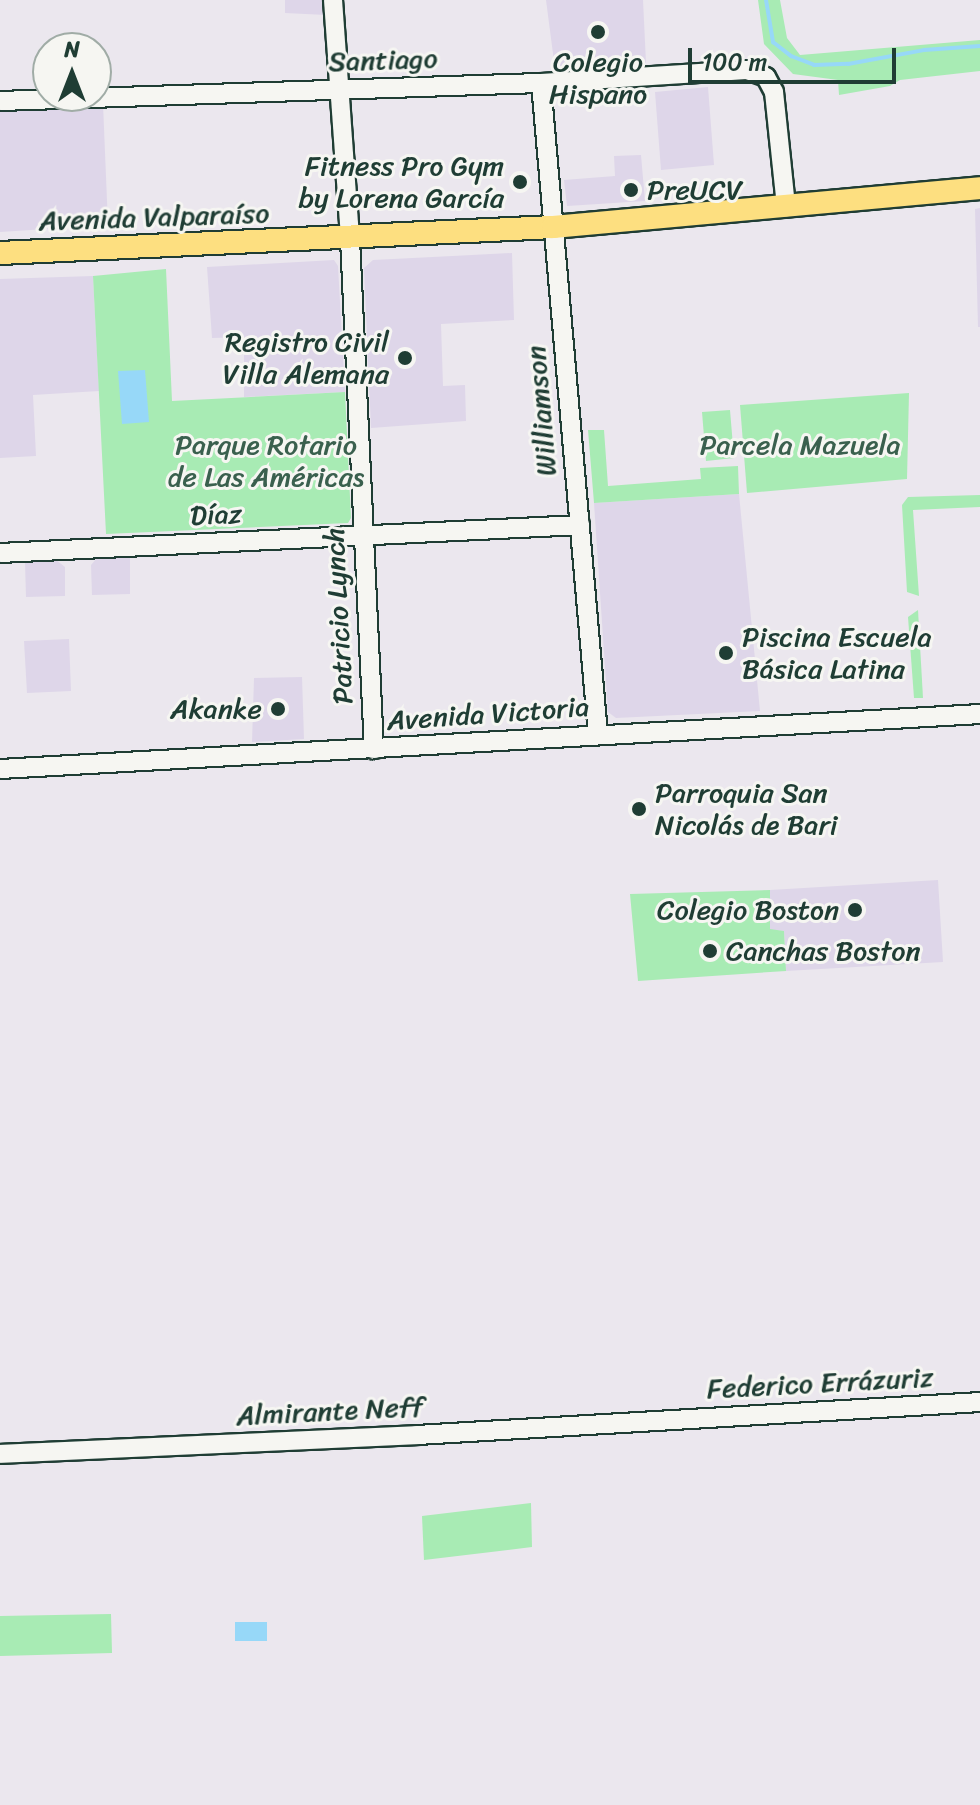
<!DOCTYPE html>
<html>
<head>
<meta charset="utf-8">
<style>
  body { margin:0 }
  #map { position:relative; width:980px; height:1805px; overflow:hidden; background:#ebe7ee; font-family:Sriracha,sans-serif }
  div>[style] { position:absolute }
  .built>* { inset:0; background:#ded6e9 }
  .green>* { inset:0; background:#a8ebb4 }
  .water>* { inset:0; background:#97d8f8 }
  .stream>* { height:4px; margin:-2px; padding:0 2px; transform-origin:2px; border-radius:2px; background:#97d8f8 }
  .roads { filter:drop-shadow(2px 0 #1f3d34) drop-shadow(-2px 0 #1f3d34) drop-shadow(0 2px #1f3d34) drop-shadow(0 -2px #1f3d34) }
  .tertiary>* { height:18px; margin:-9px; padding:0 9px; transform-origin:9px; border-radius:9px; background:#f6f6f2 }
  .primary>* { height:22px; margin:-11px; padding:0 11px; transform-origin:11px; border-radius:11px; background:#fddf80 }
  .dots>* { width:22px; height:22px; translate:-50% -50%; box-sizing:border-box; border:4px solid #f6f6f2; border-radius:50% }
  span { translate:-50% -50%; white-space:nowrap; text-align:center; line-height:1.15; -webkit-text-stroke:6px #f6f6f2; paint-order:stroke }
  .street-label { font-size:28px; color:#1f3d34 }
  .poi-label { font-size:28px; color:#1f3d34 }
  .right { translate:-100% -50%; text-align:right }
  .left { translate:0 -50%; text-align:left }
  .park-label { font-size:28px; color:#3a604e }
  .north { position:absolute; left:32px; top:32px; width:80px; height:80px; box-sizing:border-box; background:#f6f6f2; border:2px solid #a0aca6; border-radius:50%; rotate:0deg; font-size:22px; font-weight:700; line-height:32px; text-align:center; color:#1f3d34 }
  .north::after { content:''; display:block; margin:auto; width:28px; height:36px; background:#1f3d34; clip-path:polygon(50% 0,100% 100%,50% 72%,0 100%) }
  .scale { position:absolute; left:688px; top:48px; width:208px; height:36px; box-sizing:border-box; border:4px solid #1f3d34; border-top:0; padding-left:10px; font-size:24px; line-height:28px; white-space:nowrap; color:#1f3d34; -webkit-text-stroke:6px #f6f6f2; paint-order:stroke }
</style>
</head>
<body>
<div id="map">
  <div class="built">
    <div style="clip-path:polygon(285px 0,325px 0,326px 15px,285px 13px)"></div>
    <div style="clip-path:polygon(546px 0,643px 0,646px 63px,555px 69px)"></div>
    <div style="clip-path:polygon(708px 87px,714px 165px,661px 170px,655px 92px)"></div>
    <div style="clip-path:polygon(103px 104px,108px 225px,0 232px,0 109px)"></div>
    <div style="clip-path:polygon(641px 155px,645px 201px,567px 206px,564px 180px,615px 176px,614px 156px)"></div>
    <div style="clip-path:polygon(980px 208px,980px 327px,978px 327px,975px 209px)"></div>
    <div style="clip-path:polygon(512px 253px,514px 320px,441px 324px,443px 386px,465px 385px,466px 421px,371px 428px,364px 268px,373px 260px)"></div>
    <div style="clip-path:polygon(334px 260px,338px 266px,345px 392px,244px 397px,244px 337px,212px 338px,207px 267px)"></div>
    <div style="clip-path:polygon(93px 276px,99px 391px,33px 395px,36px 456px,0 458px,0 279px)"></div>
    <div style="clip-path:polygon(739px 494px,760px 711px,616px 718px,608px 712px,594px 503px)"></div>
    <div style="clip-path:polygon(130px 556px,130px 594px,92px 595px,91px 565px,97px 558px)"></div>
    <div style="clip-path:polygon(56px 560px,65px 567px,65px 596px,26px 597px,25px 562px)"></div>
    <div style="clip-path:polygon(69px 639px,71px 691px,27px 693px,24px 641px)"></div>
    <div style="clip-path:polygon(302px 677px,304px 739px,252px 742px,254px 678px)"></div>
    <div style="clip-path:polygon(938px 880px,943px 962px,786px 971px,784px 931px,770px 930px,770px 890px)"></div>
  </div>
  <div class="green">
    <div style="clip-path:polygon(758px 0,780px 0,787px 38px,800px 55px,980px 40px,980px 71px,900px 80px,890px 86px,839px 95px,838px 80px,793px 74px,764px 44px)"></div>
    <div style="clip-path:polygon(166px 269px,172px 401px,345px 392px,351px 518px,348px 523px,106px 534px,93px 276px)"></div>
    <div style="clip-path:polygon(909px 393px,907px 479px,747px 493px,740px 405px)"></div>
    <div style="clip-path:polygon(730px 410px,734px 458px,706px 461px,702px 412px)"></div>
    <div style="clip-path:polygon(588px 430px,604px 430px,608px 486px,701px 479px,700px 468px,738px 466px,739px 494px,594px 503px)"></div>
    <div style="clip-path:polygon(980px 495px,980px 507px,913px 510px,919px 596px,907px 592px,902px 505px,908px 497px)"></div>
    <div style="clip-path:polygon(918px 610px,923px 698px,914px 698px,908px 617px)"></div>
    <div style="clip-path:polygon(770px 890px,770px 929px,784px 931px,786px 971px,638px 981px,630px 894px)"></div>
    <div style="clip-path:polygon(531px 1503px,532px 1547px,424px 1560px,422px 1516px)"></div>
    <div style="clip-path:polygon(111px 1614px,112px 1653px,0 1656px,0 1616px)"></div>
  </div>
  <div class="water">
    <div style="clip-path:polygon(145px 370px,149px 422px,122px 424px,118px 371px)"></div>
    <div style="clip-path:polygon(235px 1622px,267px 1622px,267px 1641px,235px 1641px)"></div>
  </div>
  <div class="stream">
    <div style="left:766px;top:0;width:43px;rotate:80.5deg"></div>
    <div style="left:773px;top:42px;width:23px;rotate:38deg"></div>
    <div style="left:791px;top:56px;width:25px;rotate:21deg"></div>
    <div style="left:814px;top:65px;width:34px;rotate:-2deg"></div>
    <div style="left:848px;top:64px;width:77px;rotate:-10.4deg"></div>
    <div style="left:924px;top:50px;width:56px;rotate:-4.1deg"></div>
  </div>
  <div class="roads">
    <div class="tertiary">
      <div style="left:333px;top:0;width:240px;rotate:85.9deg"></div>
      <div style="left:350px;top:239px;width:511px;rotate:87.31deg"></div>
      <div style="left:541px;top:83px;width:653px;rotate:85deg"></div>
      <div style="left:0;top:101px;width:541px;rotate:-1.91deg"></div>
      <div style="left:541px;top:83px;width:206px;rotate:-3.6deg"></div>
      <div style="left:747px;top:70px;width:20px;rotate:20deg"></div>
      <div style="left:766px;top:77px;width:17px;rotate:62deg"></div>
      <div style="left:774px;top:92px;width:116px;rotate:84deg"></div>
      <div style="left:0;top:553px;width:581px;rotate:-2.76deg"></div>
      <div style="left:0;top:769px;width:982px;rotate:-3.21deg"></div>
      <div style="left:0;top:1454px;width:417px;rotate:-2.6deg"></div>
      <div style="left:417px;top:1435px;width:564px;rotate:-3.35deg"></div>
    </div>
    <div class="primary">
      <div style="left:0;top:253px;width:554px;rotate:-2.69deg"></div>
      <div style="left:553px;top:227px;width:429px;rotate:-5.2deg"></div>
    </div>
  </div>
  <div class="dots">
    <div style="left:598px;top:32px;background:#1f3d34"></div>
    <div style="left:520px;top:182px;background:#1f3d34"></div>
    <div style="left:631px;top:190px;background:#1f3d34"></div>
    <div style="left:405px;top:358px;background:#1f3d34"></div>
    <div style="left:726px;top:653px;background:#1f3d34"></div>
    <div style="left:278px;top:709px;background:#1f3d34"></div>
    <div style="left:639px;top:809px;background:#1f3d34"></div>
    <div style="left:855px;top:910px;background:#1f3d34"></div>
    <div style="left:710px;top:951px;background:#1f3d34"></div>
  </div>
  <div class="street-label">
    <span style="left:383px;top:60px;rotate:-2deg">Santiago</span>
    <span style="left:154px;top:217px;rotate:-2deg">Avenida Valparaíso</span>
    <span style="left:541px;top:411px;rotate:-95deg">Williamson</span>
    <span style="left:216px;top:515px;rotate:-3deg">Díaz</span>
    <span style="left:339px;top:616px;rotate:-93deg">Patricio Lynch</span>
    <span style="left:488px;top:714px;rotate:-4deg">Avenida Victoria</span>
    <span style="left:820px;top:1383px;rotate:-3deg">Federico Errázuriz</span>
    <span style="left:330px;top:1411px;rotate:-3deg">Almirante Neff</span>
  </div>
  <div class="poi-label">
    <span style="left:598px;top:78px">Colegio<br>Hispano</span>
    <span class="right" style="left:504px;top:182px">Fitness Pro Gym<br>by Lorena García</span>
    <span class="left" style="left:647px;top:190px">PreUCV</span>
    <span class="right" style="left:389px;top:358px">Registro Civil<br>Villa Alemana</span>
    <span class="left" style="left:742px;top:653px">Piscina Escuela<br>Básica Latina</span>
    <span class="right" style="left:262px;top:709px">Akanke</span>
    <span class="left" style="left:655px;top:809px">Parroquia San<br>Nicolás de Bari</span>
    <span class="right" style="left:839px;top:910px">Colegio Boston</span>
    <span class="left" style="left:726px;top:951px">Canchas Boston</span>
  </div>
  <div class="park-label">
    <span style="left:266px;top:461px">Parque Rotario<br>de Las Américas</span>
    <span style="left:800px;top:445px">Parcela Mazuela</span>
  </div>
  <div class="north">N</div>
  <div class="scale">100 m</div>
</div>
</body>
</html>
